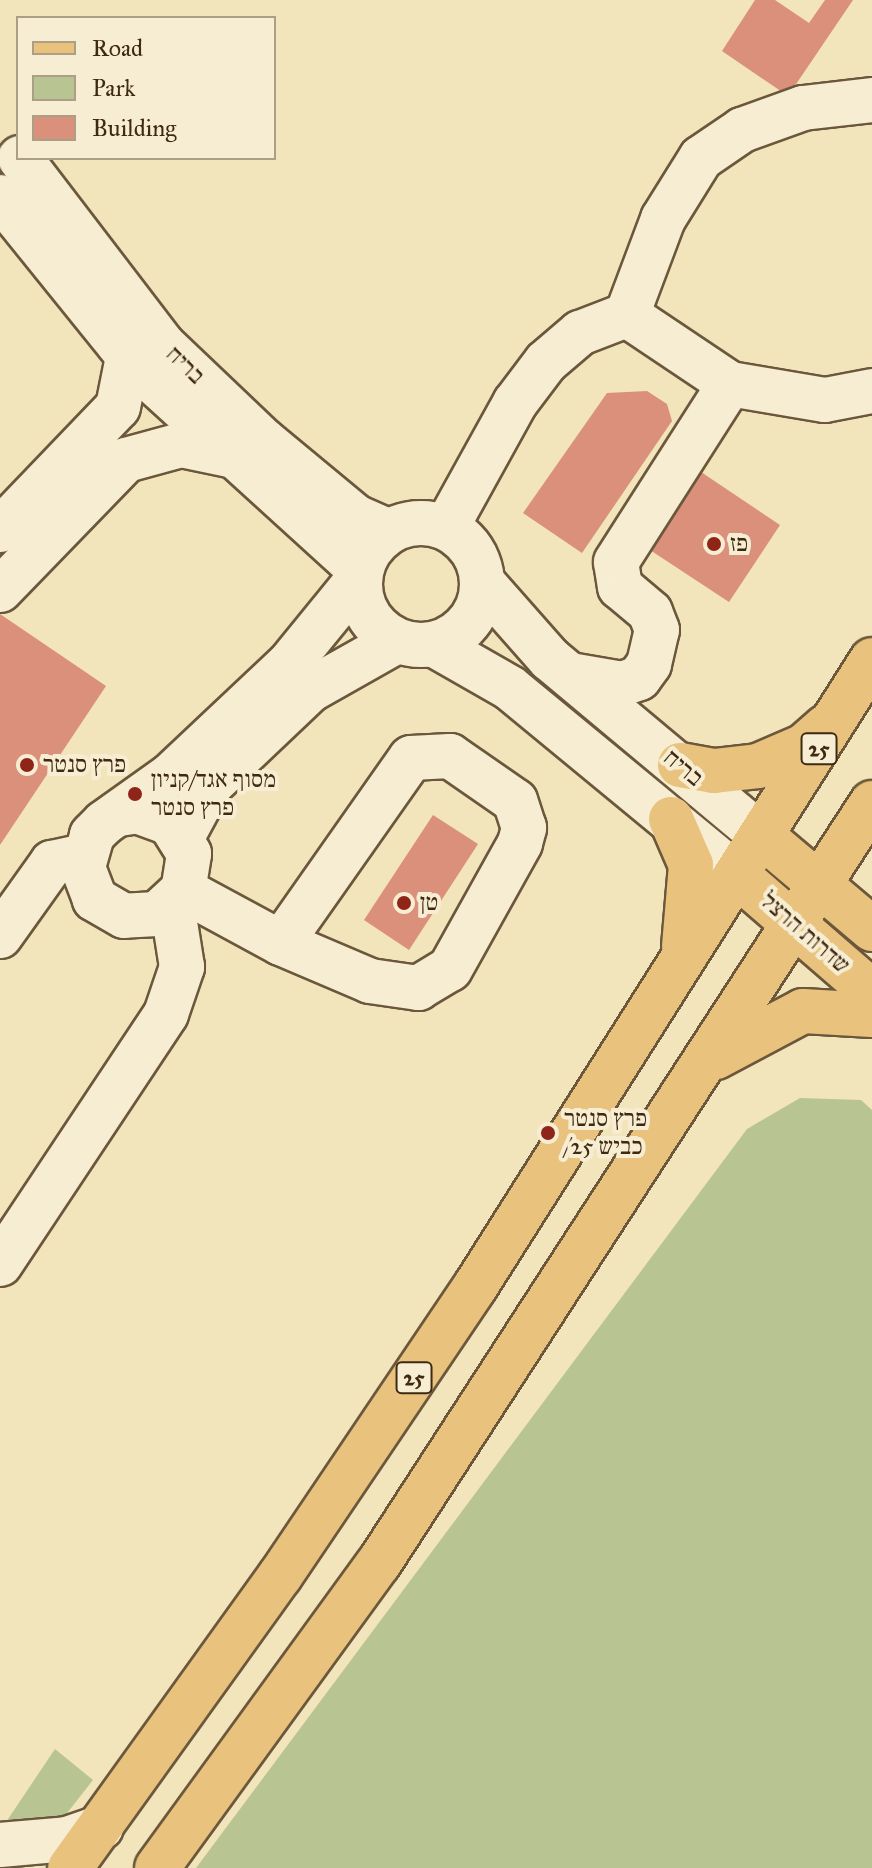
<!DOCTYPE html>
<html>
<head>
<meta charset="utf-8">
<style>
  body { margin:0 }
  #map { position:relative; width:872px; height:1868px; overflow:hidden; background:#f2e4bb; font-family:"IM FELL Great Primer","Frank Ruhl Libre",serif }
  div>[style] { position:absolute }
  .green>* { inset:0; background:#b8c592 }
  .building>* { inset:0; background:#da907a }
  .roads { filter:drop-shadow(2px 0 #6b583c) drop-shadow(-2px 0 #6b583c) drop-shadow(0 2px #6b583c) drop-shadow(0 -2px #6b583c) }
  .minor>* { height:44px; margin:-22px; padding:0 22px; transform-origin:22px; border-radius:22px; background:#f7edd3 }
  .minor>.ring { margin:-22px; padding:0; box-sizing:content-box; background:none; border:44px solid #f7edd3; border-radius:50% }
  .major>* { height:44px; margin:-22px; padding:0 22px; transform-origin:22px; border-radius:22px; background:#e9c27e }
  .highway>* { height:44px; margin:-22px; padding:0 22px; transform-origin:22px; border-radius:22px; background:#e9c27e }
  .dots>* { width:22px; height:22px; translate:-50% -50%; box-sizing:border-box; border:4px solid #f7edd3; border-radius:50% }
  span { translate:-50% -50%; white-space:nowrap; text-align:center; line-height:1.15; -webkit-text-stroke:8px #f7edd3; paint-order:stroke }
  .shield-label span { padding:2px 6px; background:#f7edd3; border:2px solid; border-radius:6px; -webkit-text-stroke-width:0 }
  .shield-label { font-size:22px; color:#3e2911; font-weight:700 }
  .street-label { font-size:24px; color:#3e2911 }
  .poi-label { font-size:24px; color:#3e2911 }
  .left { translate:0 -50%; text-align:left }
  .legend { position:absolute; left:16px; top:16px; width:260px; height:144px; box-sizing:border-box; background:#f7edd3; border:2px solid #ad9f85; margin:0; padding:10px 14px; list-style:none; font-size:24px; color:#3e2911 }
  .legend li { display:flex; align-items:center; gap:16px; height:40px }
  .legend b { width:40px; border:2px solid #ad9f85 }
</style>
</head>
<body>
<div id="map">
  <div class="green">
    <div style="clip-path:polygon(800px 1098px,861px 1100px,872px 1110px,872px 1868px,196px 1868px,747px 1129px)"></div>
    <div style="clip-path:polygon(55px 1749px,93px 1780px,24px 1868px,0 1868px,0 1831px)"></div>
  </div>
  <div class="building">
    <div style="clip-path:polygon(755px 0,775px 0,809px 23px,825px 0,853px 0,788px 96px,722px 51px)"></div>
    <div style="clip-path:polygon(647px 391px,667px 404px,672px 421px,582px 553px,523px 513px,607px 393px)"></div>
    <div style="clip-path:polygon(701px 472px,780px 525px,729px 602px,650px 550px)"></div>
    <div style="clip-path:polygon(0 614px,106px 686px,0 845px)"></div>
    <div style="clip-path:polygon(433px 815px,478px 844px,409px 950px,364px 920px)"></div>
  </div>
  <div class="roads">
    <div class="minor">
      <div style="left:20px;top:158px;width:234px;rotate:52.6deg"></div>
      <div style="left:162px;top:344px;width:141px;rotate:43.6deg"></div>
      <div style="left:264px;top:441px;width:119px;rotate:39.6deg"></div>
      <div style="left:356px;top:517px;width:36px;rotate:24deg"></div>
      <div style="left:0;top:197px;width:218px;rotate:51.1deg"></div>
      <div style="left:137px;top:367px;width:303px;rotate:42.3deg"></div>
      <div style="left:627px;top:315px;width:124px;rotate:33.8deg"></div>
      <div class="ring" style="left:360px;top:523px;width:78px;height:78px"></div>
      <div style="left:446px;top:528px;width:143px;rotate:-61.1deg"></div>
      <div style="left:515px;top:403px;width:51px;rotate:-52.9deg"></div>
      <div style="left:546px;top:362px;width:45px;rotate:-40.5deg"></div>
      <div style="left:580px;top:333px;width:50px;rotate:-21deg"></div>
      <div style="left:627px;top:315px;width:103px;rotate:-69.4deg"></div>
      <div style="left:663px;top:219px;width:72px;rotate:-58.1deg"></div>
      <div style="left:701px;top:158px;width:50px;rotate:-34.3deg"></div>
      <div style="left:742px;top:130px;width:65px;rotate:-19.8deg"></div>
      <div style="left:803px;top:108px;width:69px;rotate:-6.6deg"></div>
      <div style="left:0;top:530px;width:170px;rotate:-46.2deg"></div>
      <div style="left:118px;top:407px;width:51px;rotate:-78.7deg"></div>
      <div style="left:482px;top:582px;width:103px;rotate:48.6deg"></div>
      <div style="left:550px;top:659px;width:276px;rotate:39.9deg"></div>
      <div style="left:0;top:590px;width:181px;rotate:-45.9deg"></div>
      <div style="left:126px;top:460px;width:57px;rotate:-15.3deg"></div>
      <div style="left:181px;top:445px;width:49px;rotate:11.8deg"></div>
      <div style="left:435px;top:645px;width:86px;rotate:29.8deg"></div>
      <div style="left:510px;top:688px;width:294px;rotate:39.5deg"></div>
      <div style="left:570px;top:675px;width:53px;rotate:9.8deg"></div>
      <div style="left:622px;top:684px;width:18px;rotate:-19deg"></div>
      <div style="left:639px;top:678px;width:17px;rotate:-54deg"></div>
      <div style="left:649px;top:664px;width:35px;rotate:-77deg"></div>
      <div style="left:657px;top:630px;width:19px;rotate:-111deg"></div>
      <div style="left:650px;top:612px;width:39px;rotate:-140deg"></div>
      <div style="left:620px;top:587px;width:25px;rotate:-99deg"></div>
      <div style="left:616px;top:562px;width:211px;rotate:-57.4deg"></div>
      <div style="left:730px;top:384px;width:96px;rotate:9.6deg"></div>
      <div style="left:825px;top:400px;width:48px;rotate:-10.8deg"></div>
      <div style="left:119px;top:814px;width:18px;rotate:-9deg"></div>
      <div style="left:137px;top:811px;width:35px;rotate:20deg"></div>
      <div style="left:170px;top:823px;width:36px;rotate:58deg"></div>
      <div style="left:189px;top:854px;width:36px;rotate:99deg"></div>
      <div style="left:183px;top:890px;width:35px;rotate:137deg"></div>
      <div style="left:157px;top:914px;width:33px;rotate:177deg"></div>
      <div style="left:124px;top:916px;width:34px;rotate:-150deg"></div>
      <div style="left:95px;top:899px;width:34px;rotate:-111deg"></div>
      <div style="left:83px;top:867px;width:33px;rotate:-74deg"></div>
      <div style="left:92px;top:835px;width:17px;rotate:-45deg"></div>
      <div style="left:104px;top:823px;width:81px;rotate:-35.5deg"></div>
      <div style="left:170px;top:776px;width:163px;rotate:-43.3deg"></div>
      <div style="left:289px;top:664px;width:112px;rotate:-50.8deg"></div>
      <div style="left:182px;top:837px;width:59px;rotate:-61.7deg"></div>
      <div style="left:210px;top:785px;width:138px;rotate:-43.5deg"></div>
      <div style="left:310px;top:690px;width:100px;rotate:-29.4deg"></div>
      <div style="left:183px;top:890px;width:111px;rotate:28.4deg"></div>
      <div style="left:281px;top:943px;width:97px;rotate:23.1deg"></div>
      <div style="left:370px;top:981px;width:49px;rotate:8.3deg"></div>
      <div style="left:418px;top:988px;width:37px;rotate:-31deg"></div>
      <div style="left:450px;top:969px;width:144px;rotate:-60.9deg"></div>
      <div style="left:520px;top:843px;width:16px;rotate:-75deg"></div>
      <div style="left:524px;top:828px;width:28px;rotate:-108deg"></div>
      <div style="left:515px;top:801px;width:79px;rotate:-145.3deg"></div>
      <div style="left:450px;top:756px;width:39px;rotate:177deg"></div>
      <div style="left:411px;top:758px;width:226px;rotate:125.1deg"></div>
      <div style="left:0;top:936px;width:90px;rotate:-54.5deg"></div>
      <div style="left:52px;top:863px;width:33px;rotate:-12deg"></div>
      <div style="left:0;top:1264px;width:300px;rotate:-56.4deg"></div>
      <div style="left:166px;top:1014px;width:50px;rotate:-71.2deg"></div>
      <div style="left:182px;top:967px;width:64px;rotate:-99deg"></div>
      <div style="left:0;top:1845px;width:67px;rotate:-5.1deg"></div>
      <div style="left:67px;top:1839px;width:36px;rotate:-19deg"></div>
    </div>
    <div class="major">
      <div style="left:762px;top:836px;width:144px;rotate:40.2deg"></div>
      <div style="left:737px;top:875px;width:179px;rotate:40.9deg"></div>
    </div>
    <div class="highway">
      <div style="left:680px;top:765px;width:35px;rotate:10deg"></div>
      <div style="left:714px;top:771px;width:44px;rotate:-6.5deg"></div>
      <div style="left:758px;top:766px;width:50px;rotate:-23.5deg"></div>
      <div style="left:804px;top:746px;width:29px;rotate:-41deg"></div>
      <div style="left:671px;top:819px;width:50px;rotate:66.5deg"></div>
      <div style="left:691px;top:865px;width:82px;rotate:94.9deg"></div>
      <div style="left:716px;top:1057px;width:98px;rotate:-27.9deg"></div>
      <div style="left:803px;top:1011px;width:69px;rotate:3.3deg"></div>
      <div style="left:70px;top:1868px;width:360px;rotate:-54.3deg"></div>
      <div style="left:280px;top:1576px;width:349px;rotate:-56deg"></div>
      <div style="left:475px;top:1287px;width:742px;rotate:-57.66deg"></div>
      <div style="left:157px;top:1868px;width:377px;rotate:-54deg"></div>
      <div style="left:379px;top:1563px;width:906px;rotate:-57.03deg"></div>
    </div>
  </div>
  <div class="dots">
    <div style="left:714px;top:544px;background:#8f2418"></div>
    <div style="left:27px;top:765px;background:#8f2418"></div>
    <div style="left:135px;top:794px;background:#8f2418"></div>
    <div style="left:404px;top:903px;background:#8f2418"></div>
    <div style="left:548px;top:1133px;background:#8f2418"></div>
  </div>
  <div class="shield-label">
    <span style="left:819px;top:749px">25</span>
    <span style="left:414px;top:1378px">25</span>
  </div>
  <div class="street-label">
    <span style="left:185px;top:365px;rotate:44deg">בריח</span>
    <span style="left:683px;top:768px;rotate:40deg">בריח</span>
    <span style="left:805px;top:933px;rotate:41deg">שדרות הרצל</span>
  </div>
  <div class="poi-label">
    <span class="left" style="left:730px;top:544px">פז</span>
    <span class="left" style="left:43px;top:765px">פרץ סנטר</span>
    <span class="left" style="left:151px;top:794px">מסוף אגד/קניון<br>פרץ סנטר</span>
    <span class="left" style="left:420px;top:903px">טן</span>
    <span class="left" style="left:564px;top:1133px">פרץ סנטר<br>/כביש 25</span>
  </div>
  <ul class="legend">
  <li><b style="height:10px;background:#e9c27e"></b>Road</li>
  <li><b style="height:22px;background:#b8c592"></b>Park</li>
  <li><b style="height:22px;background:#da907a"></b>Building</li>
  </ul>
</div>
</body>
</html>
